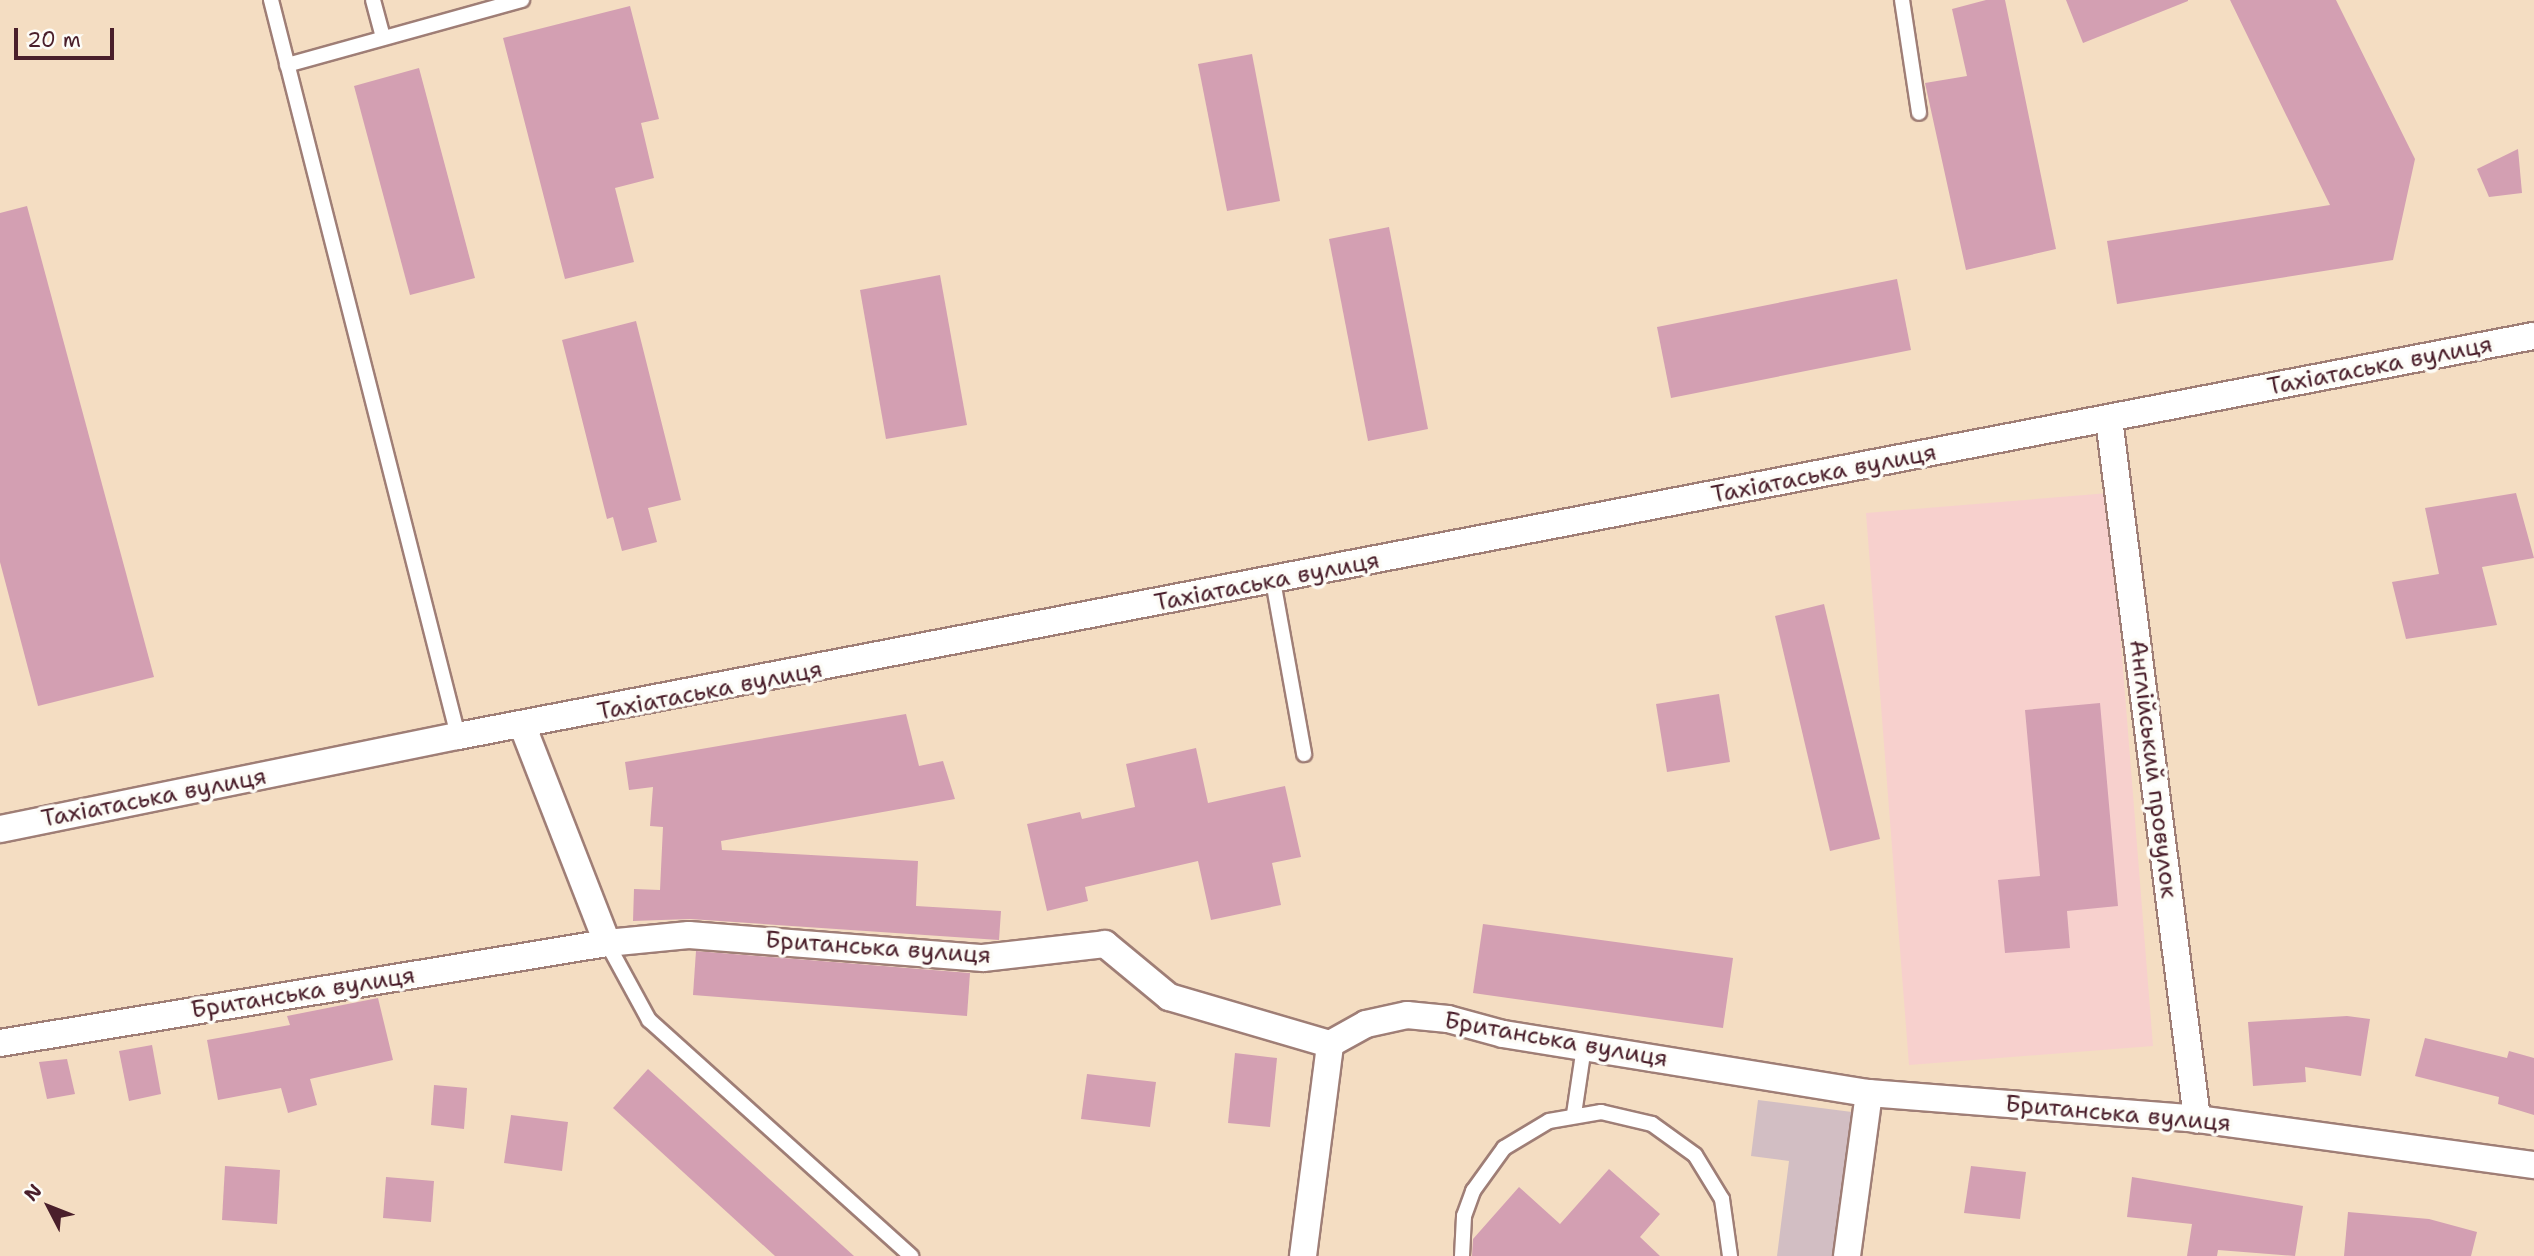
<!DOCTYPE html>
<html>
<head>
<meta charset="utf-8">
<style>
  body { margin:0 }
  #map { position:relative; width:2534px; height:1256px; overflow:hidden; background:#f4ddc2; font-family:"Shantell Sans",sans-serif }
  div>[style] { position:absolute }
  .built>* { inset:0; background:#f7d0cd }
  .industrial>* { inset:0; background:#d2bec3 }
  .building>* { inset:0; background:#d39fb2 }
  .roads { filter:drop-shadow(2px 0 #9f7e76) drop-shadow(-2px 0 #9f7e76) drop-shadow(0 2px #9f7e76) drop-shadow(0 -2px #9f7e76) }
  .service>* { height:14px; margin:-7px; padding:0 7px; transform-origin:7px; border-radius:7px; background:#fff }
  .minor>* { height:26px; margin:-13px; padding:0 13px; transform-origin:13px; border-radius:13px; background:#fff }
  span { translate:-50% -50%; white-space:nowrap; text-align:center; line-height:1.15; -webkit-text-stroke:7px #fdfcf7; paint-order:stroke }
  .street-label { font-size:24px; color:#4a1f2b }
  .north { position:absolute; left:14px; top:1172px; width:70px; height:70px; -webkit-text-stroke:5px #fdfcf7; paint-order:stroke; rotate:312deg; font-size:19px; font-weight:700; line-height:28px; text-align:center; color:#4a1f2b }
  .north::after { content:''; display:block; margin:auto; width:24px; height:32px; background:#4a1f2b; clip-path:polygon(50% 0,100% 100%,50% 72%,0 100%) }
  .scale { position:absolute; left:14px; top:28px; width:100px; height:32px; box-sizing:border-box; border:4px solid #4a1f2b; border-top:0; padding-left:9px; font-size:21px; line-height:24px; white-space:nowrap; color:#4a1f2b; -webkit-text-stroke:5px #fdfcf7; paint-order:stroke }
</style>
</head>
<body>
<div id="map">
  <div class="built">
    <div style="clip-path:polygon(2109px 493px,2153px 1046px,1909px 1065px,1866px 513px)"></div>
  </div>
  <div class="industrial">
    <div style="clip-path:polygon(1758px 1100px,1852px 1112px,1833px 1256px,1777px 1256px,1789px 1161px,1751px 1156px)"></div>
  </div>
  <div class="building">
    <div style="clip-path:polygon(1986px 0,2005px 0,2056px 249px,1966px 270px,1925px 83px,1967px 76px,1952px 9px)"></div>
    <div style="clip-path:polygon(2066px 0,2188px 0,2188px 1px,2083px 43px)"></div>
    <div style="clip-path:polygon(2230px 0,2336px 0,2415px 159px,2393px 260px,2117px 304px,2107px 241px,2330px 205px)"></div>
    <div style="clip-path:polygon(630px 6px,659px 119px,641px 123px,654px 178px,615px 188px,634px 262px,565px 279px,503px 38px)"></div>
    <div style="clip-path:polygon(1252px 54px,1280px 201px,1227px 211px,1198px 64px)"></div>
    <div style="clip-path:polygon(419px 68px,475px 278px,410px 295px,354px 86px)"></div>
    <div style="clip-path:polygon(2518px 149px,2522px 193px,2489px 197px,2477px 169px)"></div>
    <div style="clip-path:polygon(27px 206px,154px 677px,38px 706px,0 562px,0 213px)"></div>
    <div style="clip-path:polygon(1389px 227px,1428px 429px,1368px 441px,1329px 239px)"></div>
    <div style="clip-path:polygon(940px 275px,967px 425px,886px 439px,860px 290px)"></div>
    <div style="clip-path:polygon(1897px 279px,1911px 350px,1671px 398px,1657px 327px)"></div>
    <div style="clip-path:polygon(636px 321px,681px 500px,648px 508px,657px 542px,622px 551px,613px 517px,607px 519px,562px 340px)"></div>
    <div style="clip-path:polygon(2516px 493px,2534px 558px,2482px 567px,2497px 625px,2406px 639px,2392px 582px,2439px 574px,2425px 508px)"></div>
    <div style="clip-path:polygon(1824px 604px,1880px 839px,1830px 851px,1775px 616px)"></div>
    <div style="clip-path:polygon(1719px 694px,1730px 762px,1667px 772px,1656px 704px)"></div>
    <div style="clip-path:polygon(2100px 703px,2118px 906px,2067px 911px,2070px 948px,2005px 953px,1998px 880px,2040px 876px,2025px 710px)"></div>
    <div style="clip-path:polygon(906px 714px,919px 766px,943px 761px,955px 799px,721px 841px,722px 850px,918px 861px,916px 906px,1001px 911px,999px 940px,690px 919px,633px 921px,634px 889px,660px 890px,663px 827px,650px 826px,653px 787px,629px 790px,625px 762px)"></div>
    <div style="clip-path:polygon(1196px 748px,1208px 803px,1285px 786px,1301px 857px,1272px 863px,1281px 905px,1211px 920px,1198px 861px,1085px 887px,1088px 901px,1047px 911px,1027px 824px,1080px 812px,1082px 819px,1135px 807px,1126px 764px)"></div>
    <div style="clip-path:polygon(1483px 924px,1733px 958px,1723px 1028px,1473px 993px)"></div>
    <div style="clip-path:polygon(696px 951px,970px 973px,967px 1016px,693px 995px)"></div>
    <div style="clip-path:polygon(378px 998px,393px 1060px,310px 1079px,317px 1105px,288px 1113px,281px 1088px,218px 1100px,207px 1040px,290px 1025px,287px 1016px)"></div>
    <div style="clip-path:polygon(2347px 1016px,2370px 1019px,2361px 1076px,2305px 1067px,2306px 1082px,2253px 1086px,2248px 1022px)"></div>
    <div style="clip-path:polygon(2425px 1038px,2507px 1058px,2509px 1051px,2534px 1058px,2534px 1115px,2498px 1104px,2499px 1097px,2415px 1076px)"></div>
    <div style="clip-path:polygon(152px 1045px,161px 1094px,129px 1101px,119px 1051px)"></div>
    <div style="clip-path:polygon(1235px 1053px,1277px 1058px,1270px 1127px,1228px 1123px)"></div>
    <div style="clip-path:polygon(67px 1059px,75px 1094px,47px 1099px,39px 1062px)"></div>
    <div style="clip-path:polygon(648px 1069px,854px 1256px,775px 1256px,613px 1108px)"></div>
    <div style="clip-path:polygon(1087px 1074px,1156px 1082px,1150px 1127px,1081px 1119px)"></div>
    <div style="clip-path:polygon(434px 1085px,467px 1088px,464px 1129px,431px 1125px)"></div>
    <div style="clip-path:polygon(511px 1115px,568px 1122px,562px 1171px,504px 1163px)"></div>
    <div style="clip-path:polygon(225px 1166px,280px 1170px,277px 1224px,222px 1220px)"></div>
    <div style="clip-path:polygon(1971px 1166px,2026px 1172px,2020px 1219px,1964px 1213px)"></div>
    <div style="clip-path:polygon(1609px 1169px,1660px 1214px,1640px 1237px,1660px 1256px,1472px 1256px,1473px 1239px,1519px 1187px,1560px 1224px)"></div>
    <div style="clip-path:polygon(386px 1177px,434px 1181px,431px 1222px,383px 1218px)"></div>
    <div style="clip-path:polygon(2132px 1177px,2303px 1206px,2295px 1256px,2218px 1250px,2217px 1256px,2187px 1256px,2192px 1224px,2127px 1217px)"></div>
    <div style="clip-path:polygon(2348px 1212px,2429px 1219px,2477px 1232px,2471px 1256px,2344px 1256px)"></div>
  </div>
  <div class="roads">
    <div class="service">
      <div style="left:271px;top:0;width:759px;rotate:75.74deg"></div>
      <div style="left:373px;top:0;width:39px;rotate:75deg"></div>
      <div style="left:1902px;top:0;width:114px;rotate:81.4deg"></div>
      <div style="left:287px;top:65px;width:244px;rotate:-15.5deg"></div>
      <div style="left:1273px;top:581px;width:176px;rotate:79.8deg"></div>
      <div style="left:607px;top:943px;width:88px;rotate:61.4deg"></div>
      <div style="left:649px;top:1020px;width:353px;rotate:42deg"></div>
      <div style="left:1574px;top:1114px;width:68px;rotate:-81.5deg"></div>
      <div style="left:1462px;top:1256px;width:40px;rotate:-87.1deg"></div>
      <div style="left:1464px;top:1216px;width:27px;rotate:-70deg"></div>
      <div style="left:1473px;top:1191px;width:53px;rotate:-54.2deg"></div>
      <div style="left:1504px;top:1148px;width:52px;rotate:-31deg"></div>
      <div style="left:1549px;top:1121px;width:53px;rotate:-9.8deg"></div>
      <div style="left:1601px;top:1112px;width:52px;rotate:13.2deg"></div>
      <div style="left:1652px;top:1124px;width:53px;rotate:35.8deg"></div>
      <div style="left:1695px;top:1155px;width:52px;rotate:58.5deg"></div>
      <div style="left:1722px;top:1199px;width:58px;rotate:82deg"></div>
    </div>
    <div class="minor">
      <div style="left:2109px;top:419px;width:706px;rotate:82.83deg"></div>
      <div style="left:523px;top:727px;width:232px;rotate:68.7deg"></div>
      <div style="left:0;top:829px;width:467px;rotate:-11.5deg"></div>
      <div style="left:458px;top:736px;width:2114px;rotate:-10.91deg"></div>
      <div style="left:0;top:1043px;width:615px;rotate:-9.36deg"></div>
      <div style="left:607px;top:943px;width:82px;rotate:-5.6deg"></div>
      <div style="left:689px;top:935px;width:295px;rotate:4.5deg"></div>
      <div style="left:983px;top:958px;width:123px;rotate:-6.5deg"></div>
      <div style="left:1105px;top:944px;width:83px;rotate:39.6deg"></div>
      <div style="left:1169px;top:997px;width:168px;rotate:16.3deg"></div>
      <div style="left:1330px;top:1044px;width:41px;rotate:-29.1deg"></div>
      <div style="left:1366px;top:1024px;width:42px;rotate:-12.4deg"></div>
      <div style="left:1407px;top:1015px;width:41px;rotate:5.6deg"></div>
      <div style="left:1448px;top:1019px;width:57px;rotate:15.3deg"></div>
      <div style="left:1503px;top:1034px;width:371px;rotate:9.2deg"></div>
      <div style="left:1869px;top:1093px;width:329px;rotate:4.5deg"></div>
      <div style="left:2197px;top:1119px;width:340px;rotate:7.8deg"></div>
      <div style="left:1303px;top:1256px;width:214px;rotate:-82.7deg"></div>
      <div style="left:1847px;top:1256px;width:164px;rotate:-82.3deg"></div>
    </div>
  </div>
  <div class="street-label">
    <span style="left:2380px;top:366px;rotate:-11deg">Тахіатаська вулиця</span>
    <span style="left:1824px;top:474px;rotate:-11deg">Тахіатаська вулиця</span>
    <span style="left:1267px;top:582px;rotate:-11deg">Тахіатаська вулиця</span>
    <span style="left:710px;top:691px;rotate:-11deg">Тахіатаська вулиця</span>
    <span style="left:2153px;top:769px;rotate:83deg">Англійський провулок</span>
    <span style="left:154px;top:798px;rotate:-11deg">Тахіатаська вулиця</span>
    <span style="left:878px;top:948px;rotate:4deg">Британська вулиця</span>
    <span style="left:303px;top:993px;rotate:-9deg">Британська вулиця</span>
    <span style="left:1556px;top:1040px;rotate:10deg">Британська вулиця</span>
    <span style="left:2118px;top:1114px;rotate:5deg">Британська вулиця</span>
  </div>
  <div class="north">N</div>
  <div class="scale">20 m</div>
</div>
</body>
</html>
